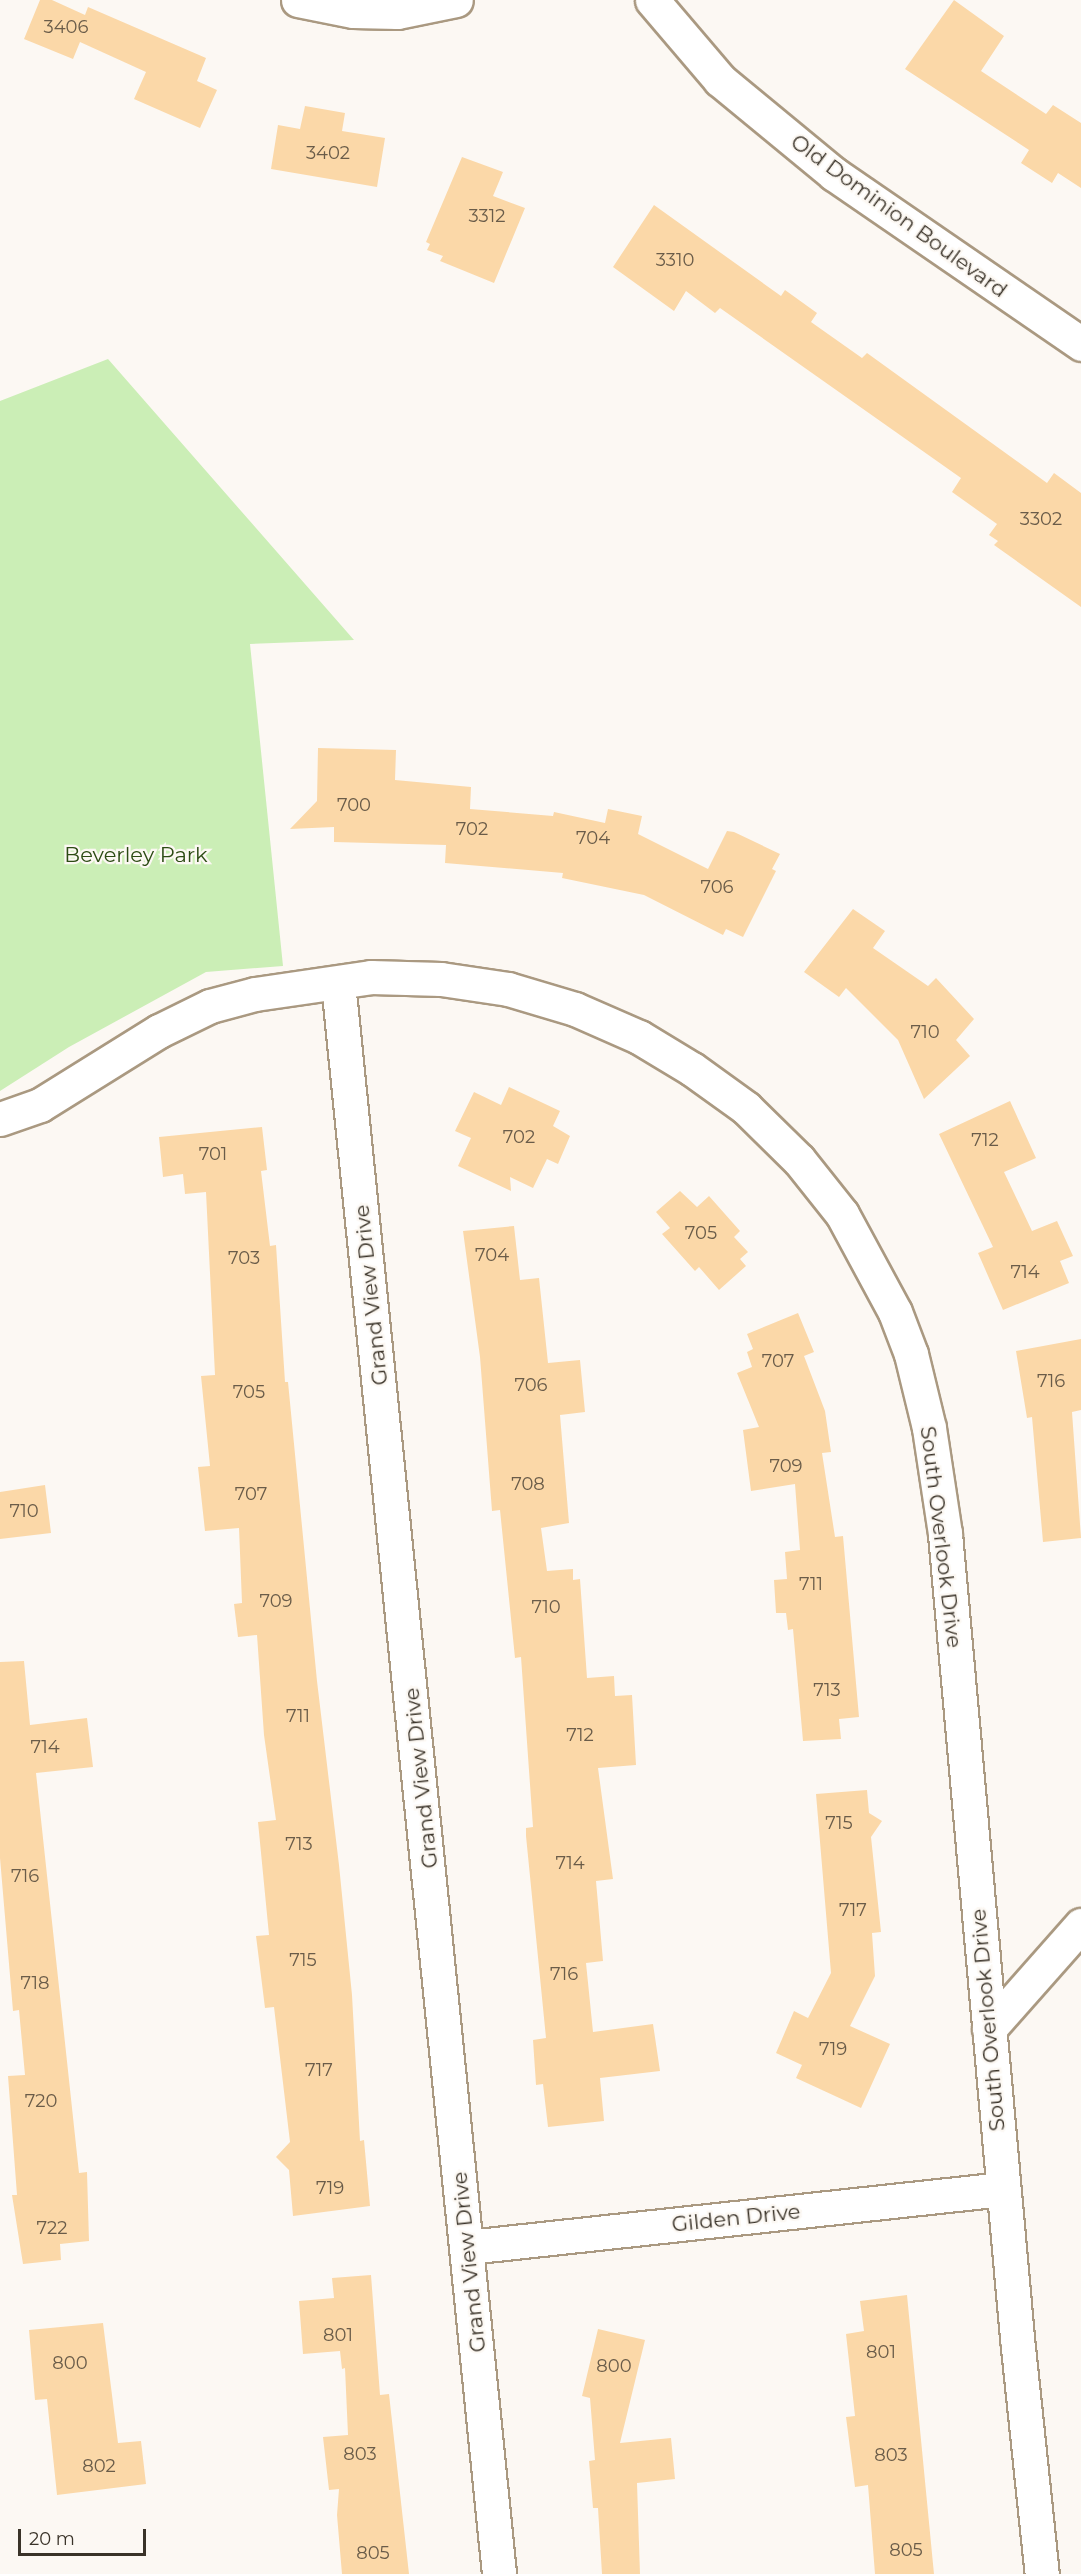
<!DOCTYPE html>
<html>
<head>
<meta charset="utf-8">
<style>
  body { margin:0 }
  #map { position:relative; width:1081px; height:2574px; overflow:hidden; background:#fcf8f3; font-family:Montserrat,sans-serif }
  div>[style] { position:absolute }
  .green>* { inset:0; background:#cbeeb6 }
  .building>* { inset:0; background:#fbd8a8 }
  .roads { filter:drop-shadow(2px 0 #aa9981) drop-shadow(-2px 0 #aa9981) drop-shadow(0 2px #aa9981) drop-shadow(0 -2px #aa9981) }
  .minor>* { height:33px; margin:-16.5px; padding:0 16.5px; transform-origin:16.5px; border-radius:16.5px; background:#fff }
  .tertiary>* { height:33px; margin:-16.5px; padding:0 16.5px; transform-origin:16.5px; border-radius:16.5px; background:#fff }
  span { translate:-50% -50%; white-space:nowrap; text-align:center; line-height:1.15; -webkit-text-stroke:4.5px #fcf8f3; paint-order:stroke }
  .number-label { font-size:18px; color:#6a5c49 }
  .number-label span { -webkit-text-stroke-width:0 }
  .street-label { font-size:21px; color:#3a3329 }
  .park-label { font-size:21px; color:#2c4b13 }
  .scale { position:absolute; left:18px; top:2529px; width:128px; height:27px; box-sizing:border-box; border:3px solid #3a3329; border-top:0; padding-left:8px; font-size:18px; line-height:21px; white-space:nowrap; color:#3a3329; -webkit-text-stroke:4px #fcf8f3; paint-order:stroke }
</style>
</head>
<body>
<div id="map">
  <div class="green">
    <div style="clip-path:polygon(108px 359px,354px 640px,250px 644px,283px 966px,206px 972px,69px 1047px,0 1091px,0 401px)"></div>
  </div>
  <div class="building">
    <div style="clip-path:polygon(40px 0,52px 0,85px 15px,88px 7px,206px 58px,197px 81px,217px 90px,200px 128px,134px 99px,146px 72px,80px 42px,73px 59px,24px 39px)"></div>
    <div style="clip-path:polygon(954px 0,1004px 36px,981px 71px,1046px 114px,1053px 105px,1081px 123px,1081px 188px,1058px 173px,1052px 183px,1021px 163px,1029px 150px,905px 69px)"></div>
    <div style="clip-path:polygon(305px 106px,345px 113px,342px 131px,385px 138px,377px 187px,271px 169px,278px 125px,300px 129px)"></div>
    <div style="clip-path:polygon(462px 157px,503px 172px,493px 196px,525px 208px,494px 283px,440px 261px,443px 256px,427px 250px,430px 244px,426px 242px)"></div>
    <div style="clip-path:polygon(654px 205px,781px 296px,785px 290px,817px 313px,811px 322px,862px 358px,867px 353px,1047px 483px,1054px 473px,1081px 493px,1081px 607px,994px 545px,998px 541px,989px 535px,997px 524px,952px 492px,961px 478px,720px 308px,715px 313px,686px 291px,674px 311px,613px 267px)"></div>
    <div style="clip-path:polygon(318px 748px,396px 750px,395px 780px,471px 787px,470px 809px,553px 816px,554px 812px,605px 823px,608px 809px,642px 816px,638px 834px,708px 869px,727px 831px,734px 832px,780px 854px,772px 869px,776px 871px,743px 937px,726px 929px,723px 935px,644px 895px,562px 878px,563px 873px,445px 863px,446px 845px,334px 842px,334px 827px,290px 829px,317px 801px)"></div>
    <div style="clip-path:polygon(853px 909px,885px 931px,873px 948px,928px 986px,936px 978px,974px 1019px,956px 1040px,970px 1056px,924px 1099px,898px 1040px,846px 988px,839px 997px,804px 972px)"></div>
    <div style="clip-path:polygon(509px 1087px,560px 1111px,553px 1126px,570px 1136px,558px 1164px,547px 1159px,533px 1188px,510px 1177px,511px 1191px,458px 1166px,471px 1138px,455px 1131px,474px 1092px,501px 1105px)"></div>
    <div style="clip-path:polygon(1010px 1101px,1036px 1158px,1004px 1172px,1032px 1231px,1057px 1221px,1073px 1256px,1060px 1261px,1069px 1283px,1003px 1310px,978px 1253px,993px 1247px,939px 1134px)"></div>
    <div style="clip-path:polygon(262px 1127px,267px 1170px,261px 1171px,270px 1246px,276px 1245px,285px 1382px,288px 1382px,317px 1681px,339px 1865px,352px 1995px,360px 2141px,364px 2140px,370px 2206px,293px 2216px,289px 2170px,276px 2157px,290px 2142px,274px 2007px,265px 2008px,256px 1936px,269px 1935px,258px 1822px,276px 1820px,264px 1735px,257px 1635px,238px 1637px,234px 1604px,242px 1603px,239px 1528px,205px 1531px,198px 1467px,210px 1466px,201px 1376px,215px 1375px,206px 1192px,185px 1194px,183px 1174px,163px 1177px,159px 1137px)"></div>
    <div style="clip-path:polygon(680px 1191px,697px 1207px,709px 1196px,740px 1231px,734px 1237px,748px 1252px,740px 1259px,746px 1266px,719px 1290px,699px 1267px,695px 1271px,662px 1234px,670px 1228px,656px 1212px)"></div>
    <div style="clip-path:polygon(514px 1226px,520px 1280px,539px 1278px,548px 1363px,580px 1360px,585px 1412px,560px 1415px,569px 1523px,541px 1528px,547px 1571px,573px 1569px,573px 1580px,580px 1579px,587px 1678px,614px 1676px,615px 1696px,632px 1695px,636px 1765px,598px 1768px,613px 1879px,596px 1881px,603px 1961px,586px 1963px,593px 2032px,653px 2024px,660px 2071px,600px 2078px,604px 2121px,548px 2127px,543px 2084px,536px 2085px,533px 2040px,546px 2038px,526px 1836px,526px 1828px,533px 1827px,521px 1657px,515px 1658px,500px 1510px,492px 1511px,480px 1357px,463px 1231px)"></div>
    <div style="clip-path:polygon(798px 1313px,814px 1352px,804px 1356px,825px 1411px,831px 1452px,822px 1453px,835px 1537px,843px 1536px,859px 1717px,839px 1719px,841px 1739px,803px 1741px,793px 1629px,788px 1630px,786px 1613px,776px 1613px,774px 1580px,787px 1579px,785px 1552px,800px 1550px,795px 1484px,751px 1491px,743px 1430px,759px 1427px,737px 1373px,752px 1367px,747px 1352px,753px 1349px,747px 1334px)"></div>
    <div style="clip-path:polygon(1081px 1339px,1081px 1410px,1072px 1412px,1081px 1538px,1043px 1542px,1032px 1417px,1027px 1418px,1016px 1351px)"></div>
    <div style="clip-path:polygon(45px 1485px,51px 1533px,0 1539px,0 1492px)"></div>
    <div style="clip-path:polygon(24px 1661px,30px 1725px,87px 1718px,93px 1767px,36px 1773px,79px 2173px,87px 2172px,89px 2241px,60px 2244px,61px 2260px,23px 2264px,12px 2195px,17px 2195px,8px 2076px,25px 2075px,19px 2010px,13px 2011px,0 1858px,0 1662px)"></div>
    <div style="clip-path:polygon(867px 1790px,869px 1813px,882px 1821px,871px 1837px,881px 1932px,872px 1933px,875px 1976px,850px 2026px,890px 2044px,861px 2108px,796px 2078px,802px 2065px,776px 2053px,794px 2011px,808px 2018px,831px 1973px,816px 1794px)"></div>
    <div style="clip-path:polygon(371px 2275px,380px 2395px,389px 2394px,409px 2574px,342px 2574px,337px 2515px,339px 2489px,329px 2490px,323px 2437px,348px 2435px,345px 2368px,342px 2369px,340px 2351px,303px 2354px,299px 2301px,334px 2298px,332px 2278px)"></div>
    <div style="clip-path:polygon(907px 2295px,934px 2574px,875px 2574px,868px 2485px,855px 2487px,846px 2417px,855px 2416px,846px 2334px,864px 2331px,860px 2301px)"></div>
    <div style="clip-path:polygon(103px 2323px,118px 2443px,141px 2441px,146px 2484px,57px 2495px,47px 2399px,35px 2400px,29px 2330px)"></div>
    <div style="clip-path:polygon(598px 2329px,645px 2340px,620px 2443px,671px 2438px,675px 2479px,637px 2483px,640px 2574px,602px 2574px,598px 2508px,593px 2508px,589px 2461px,595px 2460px,590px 2398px,582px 2396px)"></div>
  </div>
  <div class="roads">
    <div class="minor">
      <div style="left:298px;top:0;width:56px;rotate:11.3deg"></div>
      <div style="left:353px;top:11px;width:44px;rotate:1.3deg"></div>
      <div style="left:397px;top:12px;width:60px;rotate:-11.5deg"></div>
      <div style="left:338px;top:983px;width:1599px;rotate:84.22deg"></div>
      <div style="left:0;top:1119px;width:42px;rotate:-19.3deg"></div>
      <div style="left:40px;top:1105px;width:140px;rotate:-31.9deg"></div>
      <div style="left:159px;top:1031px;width:57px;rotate:-26.1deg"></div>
      <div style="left:210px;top:1006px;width:47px;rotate:-14.9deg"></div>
      <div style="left:255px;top:994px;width:117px;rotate:-8.3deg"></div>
      <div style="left:371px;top:977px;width:70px;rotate:1.6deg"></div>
      <div style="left:441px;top:979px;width:68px;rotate:8.5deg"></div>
      <div style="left:508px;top:989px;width:70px;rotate:16.6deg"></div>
      <div style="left:575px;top:1009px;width:70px;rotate:23.6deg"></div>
      <div style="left:639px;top:1037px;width:62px;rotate:31.1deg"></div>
      <div style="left:692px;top:1069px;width:67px;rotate:35.8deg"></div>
      <div style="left:746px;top:1108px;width:74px;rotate:44.5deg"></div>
      <div style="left:799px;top:1160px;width:69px;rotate:51.5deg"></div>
      <div style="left:842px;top:1214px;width:111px;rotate:61.6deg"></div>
      <div style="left:895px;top:1312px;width:45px;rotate:69.1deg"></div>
      <div style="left:911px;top:1354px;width:76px;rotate:76.3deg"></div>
      <div style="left:929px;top:1428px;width:107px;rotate:81.4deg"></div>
      <div style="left:945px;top:1534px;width:807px;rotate:84.88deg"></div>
      <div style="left:1017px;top:2338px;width:237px;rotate:84deg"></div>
      <div style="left:989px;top:2029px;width:139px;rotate:-48.5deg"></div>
      <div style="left:468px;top:2247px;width:538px;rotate:-6.19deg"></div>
    </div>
    <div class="tertiary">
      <div style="left:652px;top:0;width:105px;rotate:49.6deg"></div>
      <div style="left:720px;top:80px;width:148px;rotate:39.5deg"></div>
      <div style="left:834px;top:174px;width:300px;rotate:34.5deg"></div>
    </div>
  </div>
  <div class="number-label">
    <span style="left:66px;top:27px">3406</span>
    <span style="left:328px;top:153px">3402</span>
    <span style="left:487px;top:216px">3312</span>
    <span style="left:675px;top:260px">3310</span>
    <span style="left:1041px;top:519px">3302</span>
    <span style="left:354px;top:805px">700</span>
    <span style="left:472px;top:829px">702</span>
    <span style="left:593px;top:838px">704</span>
    <span style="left:717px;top:887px">706</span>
    <span style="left:925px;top:1032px">710</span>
    <span style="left:519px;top:1137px">702</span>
    <span style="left:985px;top:1140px">712</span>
    <span style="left:213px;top:1154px">701</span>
    <span style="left:701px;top:1233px">705</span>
    <span style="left:492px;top:1255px">704</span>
    <span style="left:244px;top:1258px">703</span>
    <span style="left:1025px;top:1272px">714</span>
    <span style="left:778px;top:1361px">707</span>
    <span style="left:1051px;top:1381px">716</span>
    <span style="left:531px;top:1385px">706</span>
    <span style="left:249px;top:1392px">705</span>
    <span style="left:786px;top:1466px">709</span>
    <span style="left:528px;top:1484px">708</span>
    <span style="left:251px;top:1494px">707</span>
    <span style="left:24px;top:1511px">710</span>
    <span style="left:811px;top:1584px">711</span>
    <span style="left:276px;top:1601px">709</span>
    <span style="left:546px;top:1607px">710</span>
    <span style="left:827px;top:1690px">713</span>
    <span style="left:298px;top:1716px">711</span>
    <span style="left:580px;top:1735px">712</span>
    <span style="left:45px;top:1747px">714</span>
    <span style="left:839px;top:1823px">715</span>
    <span style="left:299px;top:1844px">713</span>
    <span style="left:570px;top:1863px">714</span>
    <span style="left:25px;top:1876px">716</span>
    <span style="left:853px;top:1910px">717</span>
    <span style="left:303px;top:1960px">715</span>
    <span style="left:564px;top:1974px">716</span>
    <span style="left:35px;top:1983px">718</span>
    <span style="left:833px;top:2049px">719</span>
    <span style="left:319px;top:2070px">717</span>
    <span style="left:41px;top:2101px">720</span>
    <span style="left:330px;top:2188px">719</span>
    <span style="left:52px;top:2228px">722</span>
    <span style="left:338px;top:2335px">801</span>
    <span style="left:881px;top:2352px">801</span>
    <span style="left:70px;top:2363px">800</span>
    <span style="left:614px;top:2366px">800</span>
    <span style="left:360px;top:2454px">803</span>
    <span style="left:891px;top:2455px">803</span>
    <span style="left:99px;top:2466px">802</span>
    <span style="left:906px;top:2550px">805</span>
    <span style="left:373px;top:2553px">805</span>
  </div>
  <div class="street-label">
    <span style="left:899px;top:216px;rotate:36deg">Old Dominion Boulevard</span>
    <span style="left:371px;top:1295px;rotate:-96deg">Grand View Drive</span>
    <span style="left:941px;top:1537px;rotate:83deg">South Overlook Drive</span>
    <span style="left:421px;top:1778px;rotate:-96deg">Grand View Drive</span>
    <span style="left:988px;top:2020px;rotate:-95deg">South Overlook Drive</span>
    <span style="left:736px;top:2218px;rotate:-6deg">Gilden Drive</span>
    <span style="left:469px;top:2262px;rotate:-96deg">Grand View Drive</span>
  </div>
  <div class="park-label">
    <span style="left:136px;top:855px">Beverley Park</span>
  </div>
  <div class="scale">20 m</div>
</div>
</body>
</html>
